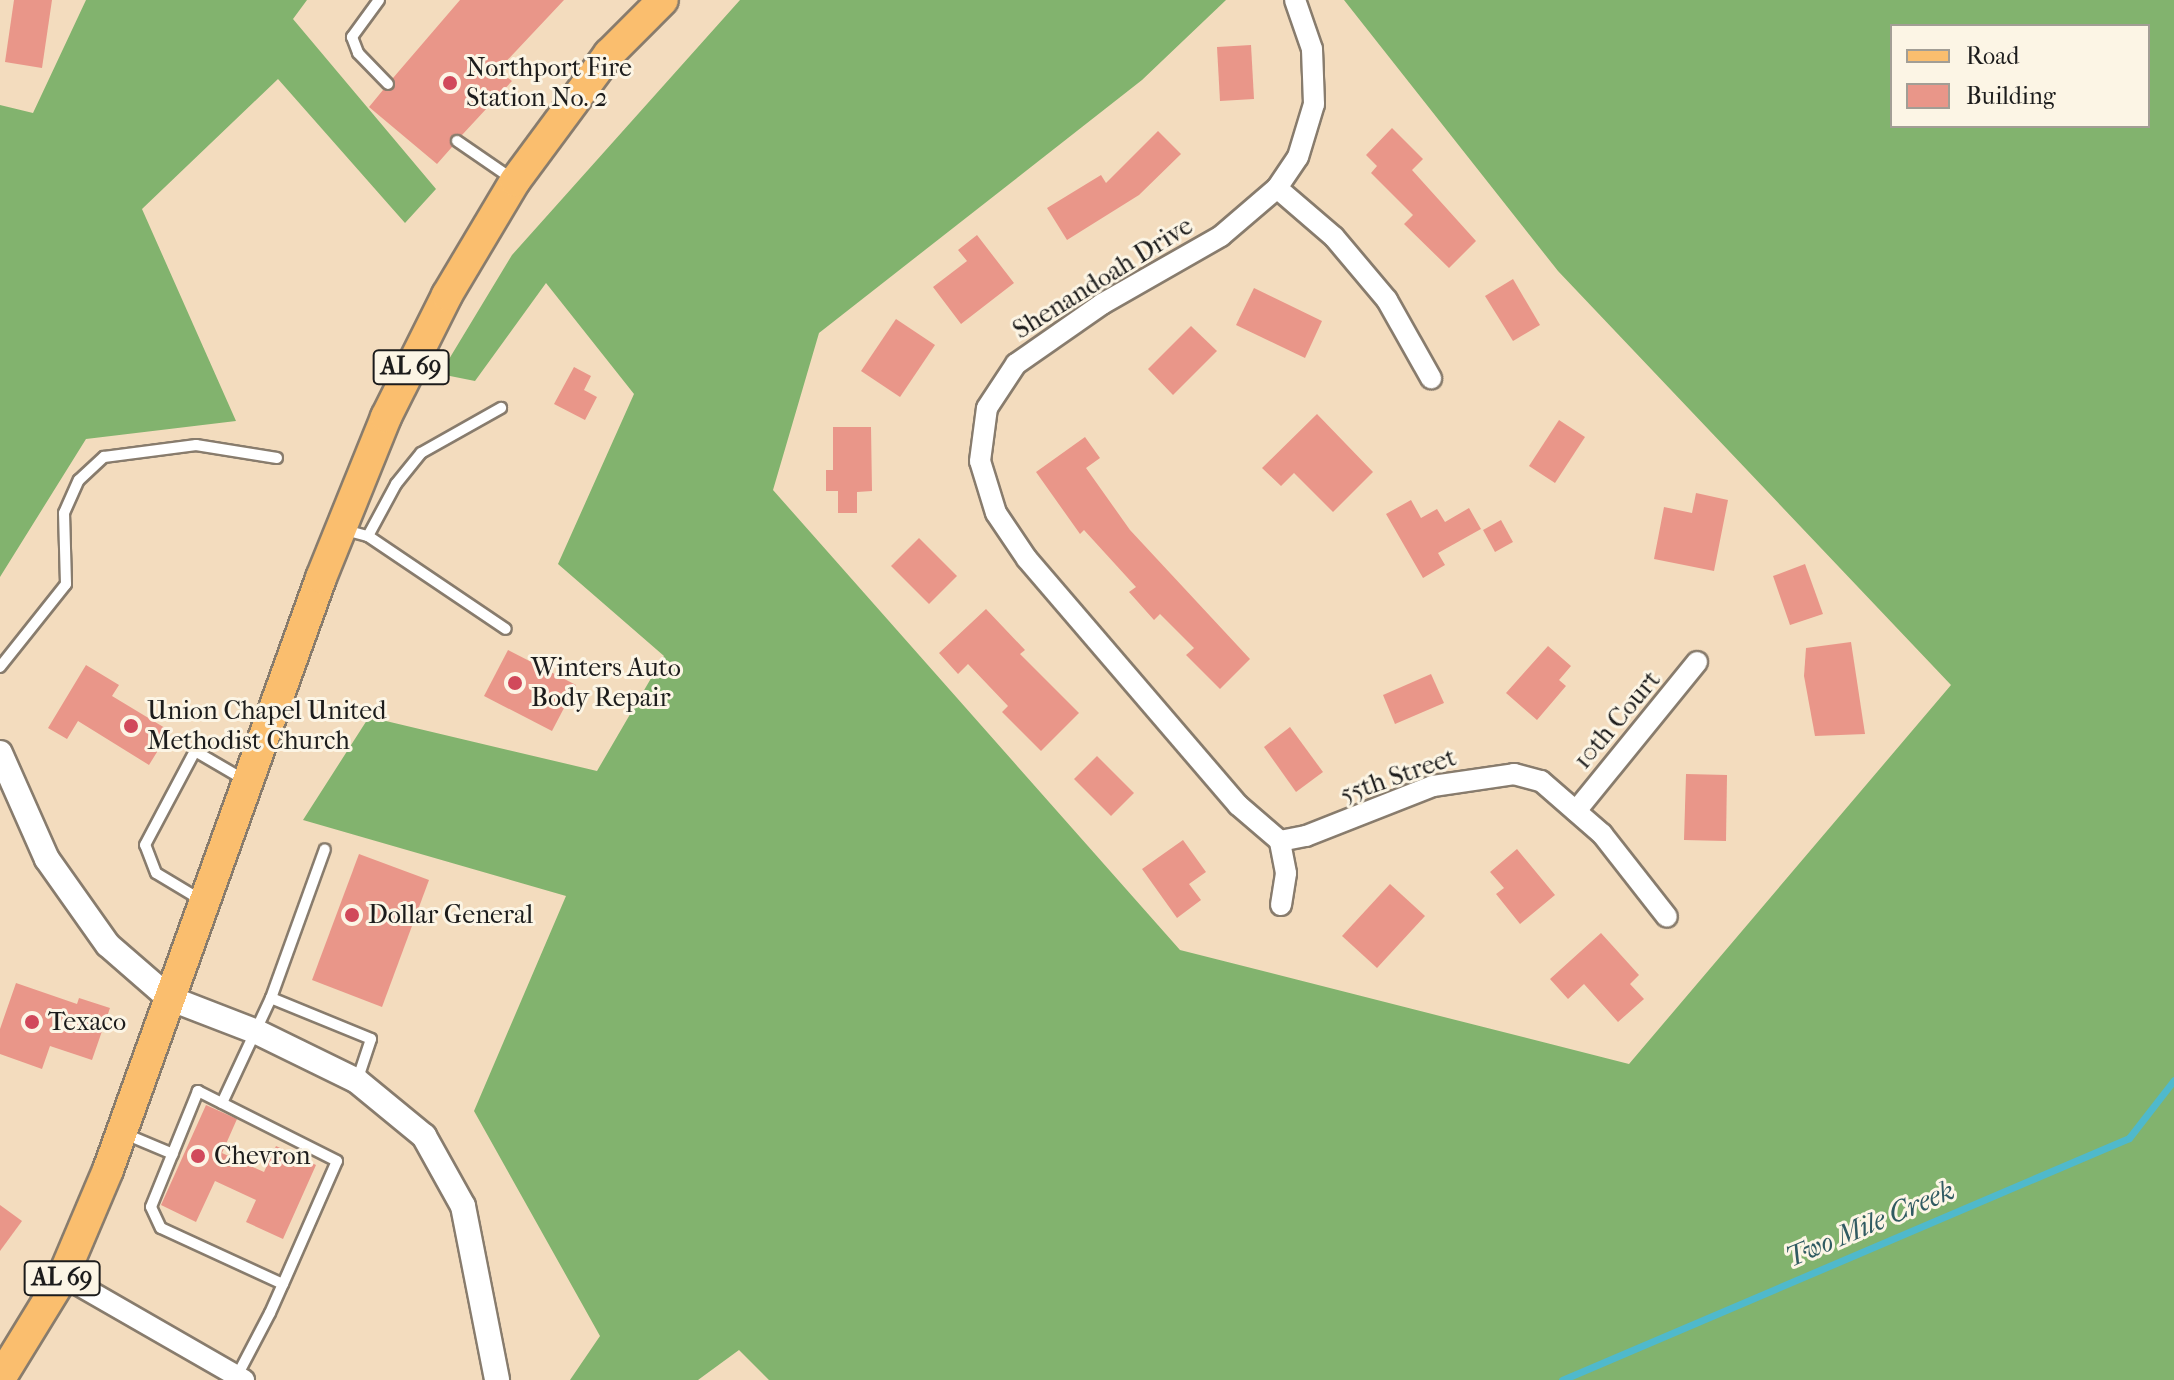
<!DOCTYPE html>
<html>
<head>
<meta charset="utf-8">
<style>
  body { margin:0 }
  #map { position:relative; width:2174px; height:1380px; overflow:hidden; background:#f3dcbe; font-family:"IM FELL French Canon",serif }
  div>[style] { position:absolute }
  .forest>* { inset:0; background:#82b36e }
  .stream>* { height:7px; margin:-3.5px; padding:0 3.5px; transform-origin:3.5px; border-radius:3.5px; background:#4fb9cc }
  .building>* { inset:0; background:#e99689 }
  .roads { filter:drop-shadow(2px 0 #887c6d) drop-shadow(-2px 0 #887c6d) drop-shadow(0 2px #887c6d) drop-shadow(0 -2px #887c6d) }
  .service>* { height:10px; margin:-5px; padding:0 5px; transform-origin:5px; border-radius:5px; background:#fff }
  .minor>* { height:20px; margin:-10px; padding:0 10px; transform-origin:10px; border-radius:10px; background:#fff }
  .tertiary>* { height:24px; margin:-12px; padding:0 12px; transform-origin:12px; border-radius:12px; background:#fff }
  .primary>* { height:30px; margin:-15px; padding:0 15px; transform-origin:15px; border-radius:15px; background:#fabe6e }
  .dots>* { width:22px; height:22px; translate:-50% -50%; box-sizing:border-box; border:4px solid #fcf5e5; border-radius:50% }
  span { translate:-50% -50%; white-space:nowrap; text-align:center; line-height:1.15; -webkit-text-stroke:6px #fcf5e5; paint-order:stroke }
  .shield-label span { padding:2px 6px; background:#fcf5e5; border:2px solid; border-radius:6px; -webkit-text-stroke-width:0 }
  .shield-label { font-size:24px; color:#1c1c1c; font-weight:700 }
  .poi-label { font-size:26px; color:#1c1c1c }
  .left { translate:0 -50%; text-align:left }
  .street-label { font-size:26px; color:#1c1c1c }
  .water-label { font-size:28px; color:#305b62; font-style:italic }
  .legend { position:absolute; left:1890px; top:24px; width:260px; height:104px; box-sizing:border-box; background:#fcf5e5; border:2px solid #a29e95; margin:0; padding:10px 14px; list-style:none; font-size:24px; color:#1c1c1c }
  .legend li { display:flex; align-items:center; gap:16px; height:40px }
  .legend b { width:40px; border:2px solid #a29e95 }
</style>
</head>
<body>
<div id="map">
  <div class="forest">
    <div style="clip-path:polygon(86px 0,307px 0,293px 19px,436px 189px,405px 223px,278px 79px,142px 209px,236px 421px,86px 439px,0 577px,0 105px,33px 113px)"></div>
    <div style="clip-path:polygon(evenodd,740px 0,1226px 0,1142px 80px,819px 333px,773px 490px,1180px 950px,1629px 1064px,1951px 685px,1558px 271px,1344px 0,2174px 0,2174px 1380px,769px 1380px,739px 1350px,698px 1380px,570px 1380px,600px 1336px,474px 1111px,566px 896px,303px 820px,369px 717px,597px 771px,664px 656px,558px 564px,634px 394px,546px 283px,475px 381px,440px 374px,512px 255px,740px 0,2148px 26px,2148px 126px,1892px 126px,1892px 26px,2148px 26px)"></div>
  </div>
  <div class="stream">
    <div style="left:1562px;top:1380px;width:616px;rotate:-23.11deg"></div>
    <div style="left:2129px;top:1138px;width:73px;rotate:-52.2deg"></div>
  </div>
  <div class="building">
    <div style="clip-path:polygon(14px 0,52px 0,42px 68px,5px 62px)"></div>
    <div style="clip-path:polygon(460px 0,564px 0,498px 70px,512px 81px,462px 135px,451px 136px,452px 147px,437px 164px,369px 107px,383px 90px,394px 89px,393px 78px)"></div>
    <div style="clip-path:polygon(1251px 45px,1254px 99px,1220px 101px,1217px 47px)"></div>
    <div style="clip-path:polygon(1392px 128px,1423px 159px,1412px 170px,1476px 241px,1449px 268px,1404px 224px,1413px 215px,1371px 173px,1377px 166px,1366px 155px)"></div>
    <div style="clip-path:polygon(1158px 131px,1181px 154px,1139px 195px,1067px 240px,1047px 208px,1101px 175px,1106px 183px)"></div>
    <div style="clip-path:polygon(977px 235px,1014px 283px,961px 324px,933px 287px,967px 261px,958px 250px)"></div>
    <div style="clip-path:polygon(1513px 279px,1540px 325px,1513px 341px,1485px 296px)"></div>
    <div style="clip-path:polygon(1254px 288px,1322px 321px,1305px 358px,1236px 325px)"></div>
    <div style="clip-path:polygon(896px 319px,935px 345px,900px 397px,861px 371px)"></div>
    <div style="clip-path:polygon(1191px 326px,1217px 351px,1173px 395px,1148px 369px)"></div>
    <div style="clip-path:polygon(574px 367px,591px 376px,584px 390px,597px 397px,585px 420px,554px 404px)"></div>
    <div style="clip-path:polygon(1317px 414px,1373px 472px,1333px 512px,1294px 473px,1281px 486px,1262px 468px)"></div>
    <div style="clip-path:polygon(1559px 420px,1585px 437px,1555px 483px,1529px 466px)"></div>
    <div style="clip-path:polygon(833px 427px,871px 427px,872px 491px,857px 492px,857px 513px,838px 513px,838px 491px,826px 491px,826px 470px,833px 470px)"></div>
    <div style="clip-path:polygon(1085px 437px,1100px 458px,1086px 468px,1130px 530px,1250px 659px,1220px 689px,1186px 655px,1194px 648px,1160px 614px,1154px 620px,1129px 592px,1136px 587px,1084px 530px,1080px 534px,1036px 472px)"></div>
    <div style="clip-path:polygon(1696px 493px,1728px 500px,1714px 571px,1654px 559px,1664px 507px,1692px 513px)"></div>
    <div style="clip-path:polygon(1411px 500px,1421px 518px,1437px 509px,1445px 522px,1469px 508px,1481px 529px,1438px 553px,1445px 565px,1423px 578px,1386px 514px)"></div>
    <div style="clip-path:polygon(1501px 520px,1513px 542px,1495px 552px,1483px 530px)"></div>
    <div style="clip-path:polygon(919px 538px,957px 576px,929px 604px,891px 566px)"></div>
    <div style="clip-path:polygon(1805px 564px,1823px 614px,1790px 625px,1773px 576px)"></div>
    <div style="clip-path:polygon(986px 609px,1025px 650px,1020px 654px,1079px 713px,1041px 751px,1002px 712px,1008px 706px,968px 664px,958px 674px,939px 653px)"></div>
    <div style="clip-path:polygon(1851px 642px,1865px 734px,1815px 736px,1804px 676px,1806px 648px)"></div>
    <div style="clip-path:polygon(1548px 646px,1571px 666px,1559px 680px,1566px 686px,1537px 720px,1506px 693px)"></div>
    <div style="clip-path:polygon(508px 650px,576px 685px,552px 731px,484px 696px)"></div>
    <div style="clip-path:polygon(86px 665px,119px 685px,112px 696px,170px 731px,149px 765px,78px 721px,67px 739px,48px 728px)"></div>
    <div style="clip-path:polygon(1431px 674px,1444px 703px,1395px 724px,1383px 695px)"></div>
    <div style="clip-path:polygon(1290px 727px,1323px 772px,1296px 792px,1264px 747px)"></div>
    <div style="clip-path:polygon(1097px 756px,1134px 793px,1111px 816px,1074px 779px)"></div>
    <div style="clip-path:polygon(1686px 774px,1727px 775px,1726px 841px,1684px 840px)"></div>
    <div style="clip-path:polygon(1183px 840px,1206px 872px,1189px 884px,1201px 900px,1177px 918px,1142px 869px)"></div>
    <div style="clip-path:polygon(1517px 849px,1555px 895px,1520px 924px,1496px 894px,1504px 888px,1490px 872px)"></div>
    <div style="clip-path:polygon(359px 854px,429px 880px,382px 1007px,312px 980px)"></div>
    <div style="clip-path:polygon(1390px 884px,1425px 916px,1377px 968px,1342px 936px)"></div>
    <div style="clip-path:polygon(1601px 933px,1639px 975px,1630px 984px,1644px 999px,1618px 1022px,1584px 984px,1568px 999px,1550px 979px)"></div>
    <div style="clip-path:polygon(16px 983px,77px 1004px,79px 998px,110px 1008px,92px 1060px,50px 1046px,42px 1069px,0 1054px,0 1029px)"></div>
    <div style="clip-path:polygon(206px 1105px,237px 1119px,222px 1153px,264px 1172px,276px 1146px,316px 1165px,283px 1239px,246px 1222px,256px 1200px,215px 1181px,196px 1222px,161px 1205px)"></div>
    <div style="clip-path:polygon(0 1205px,22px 1221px,0 1251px)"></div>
  </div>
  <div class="roads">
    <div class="service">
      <div style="left:379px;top:0;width:46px;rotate:126.1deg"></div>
      <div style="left:352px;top:37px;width:17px;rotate:69deg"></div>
      <div style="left:358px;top:53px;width:43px;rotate:45.9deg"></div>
      <div style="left:457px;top:141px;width:65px;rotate:34.4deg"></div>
      <div style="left:345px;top:530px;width:24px;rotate:15deg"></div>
      <div style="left:368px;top:536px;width:59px;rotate:-61.7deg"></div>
      <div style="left:396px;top:484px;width:40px;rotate:-51deg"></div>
      <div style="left:421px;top:453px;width:92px;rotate:-29.4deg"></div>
      <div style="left:368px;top:536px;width:166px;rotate:34deg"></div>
      <div style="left:0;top:667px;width:106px;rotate:-51.5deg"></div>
      <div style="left:66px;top:584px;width:71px;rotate:-91.6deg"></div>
      <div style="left:64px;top:513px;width:36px;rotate:-66deg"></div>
      <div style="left:79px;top:480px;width:34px;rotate:-43deg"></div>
      <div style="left:104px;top:457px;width:93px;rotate:-7.4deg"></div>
      <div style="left:196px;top:445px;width:82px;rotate:9.1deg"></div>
      <div style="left:201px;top:900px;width:52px;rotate:-149deg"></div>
      <div style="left:156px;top:873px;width:30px;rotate:-111deg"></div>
      <div style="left:145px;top:845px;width:106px;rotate:-62deg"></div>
      <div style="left:195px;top:751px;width:56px;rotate:30.3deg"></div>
      <div style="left:271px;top:998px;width:108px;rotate:22.3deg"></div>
      <div style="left:371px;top:1039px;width:44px;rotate:108.4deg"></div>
      <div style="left:222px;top:1103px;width:116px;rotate:-65deg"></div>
      <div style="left:271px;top:998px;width:158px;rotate:-70.1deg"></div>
      <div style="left:123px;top:1133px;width:54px;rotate:22.8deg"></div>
      <div style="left:237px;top:1376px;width:71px;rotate:-62.4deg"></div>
      <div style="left:270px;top:1313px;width:32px;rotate:-66deg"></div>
      <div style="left:283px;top:1284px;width:134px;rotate:-66.3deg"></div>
      <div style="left:337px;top:1161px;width:156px;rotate:-153.3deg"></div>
      <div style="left:198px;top:1091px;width:125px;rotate:112.1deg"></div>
      <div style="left:151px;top:1207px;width:23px;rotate:65deg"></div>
      <div style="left:161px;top:1228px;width:134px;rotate:24.7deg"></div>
    </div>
    <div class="minor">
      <div style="left:1277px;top:188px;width:75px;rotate:40.7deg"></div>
      <div style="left:1334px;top:237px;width:82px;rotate:49.9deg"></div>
      <div style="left:1387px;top:300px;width:90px;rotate:60.6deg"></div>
      <div style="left:1576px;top:811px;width:192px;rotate:-50.9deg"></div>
      <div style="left:1280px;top:841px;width:26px;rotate:-11deg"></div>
      <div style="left:1306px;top:836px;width:136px;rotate:-21.5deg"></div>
      <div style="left:1433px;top:786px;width:82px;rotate:-8.4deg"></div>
      <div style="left:1514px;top:774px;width:28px;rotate:15deg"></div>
      <div style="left:1541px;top:781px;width:81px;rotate:41deg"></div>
      <div style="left:1602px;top:834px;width:105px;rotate:51.9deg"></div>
      <div style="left:1281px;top:905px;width:32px;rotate:-81deg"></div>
      <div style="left:1286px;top:873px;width:33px;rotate:-101deg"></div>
      <div style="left:1280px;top:841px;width:55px;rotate:-139.4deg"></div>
      <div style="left:1238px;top:805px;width:324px;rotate:-130.6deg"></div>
      <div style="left:1027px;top:559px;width:55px;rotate:-124deg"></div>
      <div style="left:996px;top:513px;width:54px;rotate:-107.1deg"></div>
      <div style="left:980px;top:461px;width:53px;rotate:-82.5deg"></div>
      <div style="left:987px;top:408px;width:53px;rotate:-56.6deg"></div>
      <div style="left:1016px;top:364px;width:105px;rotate:-34.9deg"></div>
      <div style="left:1102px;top:304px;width:137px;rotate:-29.7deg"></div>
      <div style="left:1221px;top:236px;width:74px;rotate:-40.6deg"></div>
      <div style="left:1277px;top:188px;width:37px;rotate:-56deg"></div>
      <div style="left:1298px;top:157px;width:55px;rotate:-73.2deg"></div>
      <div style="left:1314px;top:104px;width:55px;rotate:-92.1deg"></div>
      <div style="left:1312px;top:49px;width:52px;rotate:-109.1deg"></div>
      <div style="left:63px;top:1276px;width:209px;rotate:29.9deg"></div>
    </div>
    <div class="tertiary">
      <div style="left:0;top:753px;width:116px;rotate:66.1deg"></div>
      <div style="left:47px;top:859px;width:105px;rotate:54.7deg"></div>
      <div style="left:108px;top:945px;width:81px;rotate:41deg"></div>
      <div style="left:169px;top:998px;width:94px;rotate:21.1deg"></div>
      <div style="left:257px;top:1032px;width:111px;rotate:26.1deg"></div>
      <div style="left:357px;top:1081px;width:87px;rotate:39.4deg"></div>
      <div style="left:424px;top:1136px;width:80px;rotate:60.9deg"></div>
      <div style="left:463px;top:1206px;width:177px;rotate:78.9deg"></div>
    </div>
    <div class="primary">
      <div style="left:0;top:1379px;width:121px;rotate:-58.5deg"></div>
      <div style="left:63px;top:1276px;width:115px;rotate:-67deg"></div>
      <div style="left:108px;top:1170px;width:629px;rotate:-70.21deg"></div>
      <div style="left:321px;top:578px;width:174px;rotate:-68deg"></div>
      <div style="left:386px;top:417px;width:136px;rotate:-63.4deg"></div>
      <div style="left:447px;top:295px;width:133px;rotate:-59.2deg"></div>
      <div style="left:515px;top:181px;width:158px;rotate:-53.5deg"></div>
      <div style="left:609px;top:54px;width:76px;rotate:-45deg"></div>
    </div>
  </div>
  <div class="dots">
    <div style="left:450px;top:83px;background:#d1495b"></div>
    <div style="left:515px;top:683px;background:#d1495b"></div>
    <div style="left:131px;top:726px;background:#d1495b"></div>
    <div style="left:352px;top:915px;background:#d1495b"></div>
    <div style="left:32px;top:1022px;background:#d1495b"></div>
    <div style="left:198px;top:1156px;background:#d1495b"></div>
  </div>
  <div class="shield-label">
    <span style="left:411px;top:367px">AL 69</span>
    <span style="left:62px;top:1278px">AL 69</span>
  </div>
  <div class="poi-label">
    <span class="left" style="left:466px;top:83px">Northport Fire<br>Station No. 2</span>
    <span class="left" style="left:531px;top:683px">Winters Auto<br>Body Repair</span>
    <span class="left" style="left:147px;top:726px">Union Chapel United<br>Methodist Church</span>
    <span class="left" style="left:368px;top:915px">Dollar General</span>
    <span class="left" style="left:48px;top:1022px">Texaco</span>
    <span class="left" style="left:214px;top:1156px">Chevron</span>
  </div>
  <div class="street-label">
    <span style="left:1103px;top:278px;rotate:-32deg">Shenandoah Drive</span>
    <span style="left:1617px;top:720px;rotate:-50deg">10th Court</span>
    <span style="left:1398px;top:776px;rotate:-19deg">55th Street</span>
  </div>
  <div class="water-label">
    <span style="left:1870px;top:1224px;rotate:-23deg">Two Mile Creek</span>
  </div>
  <ul class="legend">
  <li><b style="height:10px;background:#fabe6e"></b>Road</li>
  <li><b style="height:22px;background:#e99689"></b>Building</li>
  </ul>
</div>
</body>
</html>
